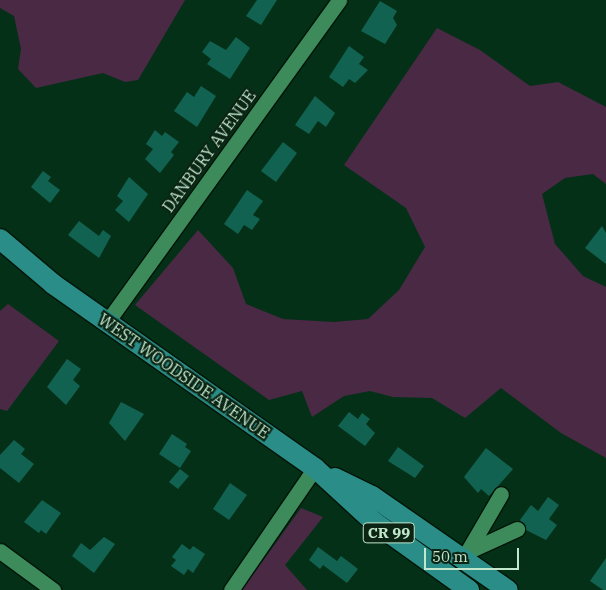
<!DOCTYPE html>
<html>
<head>
<meta charset="utf-8">
<style>
  body { margin:0 }
  #map { position:relative; width:606px; height:590px; overflow:hidden; background:#053018; font-family:"IBM Plex Serif",serif }
  div>[style] { position:absolute }
  .green>* { inset:0; background:#4a2944 }
  .building>* { inset:0; background:#126251 }
  .roads { filter:drop-shadow(1px 0 #001507) drop-shadow(-1px 0 #001507) drop-shadow(0 1px #001507) drop-shadow(0 -1px #001507) }
  .minor>* { height:15px; margin:-7.5px; padding:0 7.5px; transform-origin:7.5px; border-radius:7.5px; background:#3d8b5b }
  .major>* { height:20px; margin:-10px; padding:0 10px; transform-origin:10px; border-radius:10px; background:#2a8d87 }
  span { translate:-50% -50%; white-space:nowrap; text-align:center; line-height:1.15; -webkit-text-stroke:4.5px #0b2414; paint-order:stroke }
  .shield-label span { padding:1px 4px; background:#0b2414; border:1px solid; border-radius:4px; -webkit-text-stroke-width:0 }
  .shield-label { font-size:15px; color:#c1e7cc; font-weight:700 }
  .street-label { font-size:16px; color:#c1e7cc }
  .scale { position:absolute; left:424px; top:548px; width:95px; height:22px; box-sizing:border-box; border:2px solid #c1e7cc; border-top:0; padding-left:6px; font-size:15px; line-height:18px; white-space:nowrap; color:#c1e7cc; -webkit-text-stroke:4px #0b2414; paint-order:stroke }
</style>
</head>
<body>
<div id="map">
  <div class="green">
    <div style="clip-path:polygon(0 0,185px 0,138px 80px,125px 82px,103px 73px,36px 88px,18px 69px,21px 49px,14px 16px,0 8px)"></div>
    <div style="clip-path:polygon(437px 28px,480px 50px,530px 86px,558px 82px,606px 107px,606px 184px,593px 174px,565px 178px,542px 194px,555px 244px,583px 276px,606px 287px,606px 458px,561px 433px,501px 388px,465px 418px,432px 398px,393px 397px,370px 391px,344px 396px,312px 417px,302px 391px,269px 400px,135px 305px,198px 230px,233px 268px,246px 304px,283px 319px,334px 322px,368px 319px,399px 290px,425px 247px,406px 208px,344px 165px)"></div>
    <div style="clip-path:polygon(8px 304px,59px 341px,7px 411px,0 409px,0 311px)"></div>
    <div style="clip-path:polygon(301px 508px,323px 517px,285px 565px,307px 590px,242px 590px)"></div>
  </div>
  <div class="building">
    <div style="clip-path:polygon(257px 0,277px 0,261px 25px,246px 16px)"></div>
    <div style="clip-path:polygon(380px 1px,397px 11px,393px 18px,397px 25px,385px 44px,361px 31px)"></div>
    <div style="clip-path:polygon(236px 37px,250px 48px,230px 79px,207px 64px,211px 59px,202px 52px,210px 41px,226px 50px)"></div>
    <div style="clip-path:polygon(349px 46px,364px 57px,359px 64px,368px 70px,355px 83px,349px 79px,343px 87px,329px 77px)"></div>
    <div style="clip-path:polygon(201px 86px,216px 96px,197px 127px,174px 111px,187px 92px,194px 97px)"></div>
    <div style="clip-path:polygon(315px 96px,335px 113px,326px 127px,318px 121px,309px 134px,295px 125px)"></div>
    <div style="clip-path:polygon(155px 130px,162px 136px,165px 132px,179px 142px,171px 152px,174px 155px,160px 173px,145px 159px,153px 149px,146px 144px)"></div>
    <div style="clip-path:polygon(283px 142px,297px 153px,276px 182px,261px 171px)"></div>
    <div style="clip-path:polygon(43px 171px,51px 177px,48px 181px,60px 190px,50px 203px,31px 187px)"></div>
    <div style="clip-path:polygon(129px 177px,148px 194px,129px 222px,115px 210px,123px 201px,117px 196px)"></div>
    <div style="clip-path:polygon(247px 190px,263px 201px,253px 215px,260px 219px,252px 230px,244px 225px,238px 234px,224px 224px)"></div>
    <div style="clip-path:polygon(79px 221px,99px 236px,103px 230px,111px 236px,99px 258px,68px 235px)"></div>
    <div style="clip-path:polygon(602px 226px,606px 233px,606px 264px,585px 248px)"></div>
    <div style="clip-path:polygon(67px 359px,81px 369px,73px 380px,80px 386px,66px 405px,47px 387px)"></div>
    <div style="clip-path:polygon(121px 402px,144px 414px,125px 441px,109px 423px)"></div>
    <div style="clip-path:polygon(349px 412px,358px 419px,362px 413px,370px 419px,366px 424px,375px 433px,365px 446px,338px 426px)"></div>
    <div style="clip-path:polygon(172px 434px,187px 444px,185px 447px,191px 451px,180px 468px,159px 454px)"></div>
    <div style="clip-path:polygon(14px 440px,25px 449px,21px 454px,34px 464px,19px 483px,0 468px,0 455px)"></div>
    <div style="clip-path:polygon(398px 447px,424px 466px,415px 478px,388px 461px)"></div>
    <div style="clip-path:polygon(486px 448px,513px 469px,489px 496px,481px 489px,478px 493px,464px 477px)"></div>
    <div style="clip-path:polygon(180px 469px,189px 476px,178px 489px,169px 482px)"></div>
    <div style="clip-path:polygon(230px 483px,247px 495px,229px 520px,213px 509px)"></div>
    <div style="clip-path:polygon(548px 497px,559px 505px,549px 519px,557px 525px,546px 540px,526px 530px,520px 520px,531px 505px,538px 511px)"></div>
    <div style="clip-path:polygon(42px 500px,61px 513px,46px 534px,41px 530px,39px 533px,24px 522px)"></div>
    <div style="clip-path:polygon(104px 537px,115px 544px,94px 573px,72px 556px,81px 543px,90px 550px)"></div>
    <div style="clip-path:polygon(182px 544px,190px 550px,193px 546px,205px 554px,193px 573px,188px 569px,184px 575px,171px 566px,176px 560px,172px 557px)"></div>
    <div style="clip-path:polygon(318px 547px,337px 561px,341px 556px,358px 569px,347px 583px,323px 565px,320px 569px,309px 560px)"></div>
    <div style="clip-path:polygon(606px 558px,606px 590px,603px 590px,590px 581px)"></div>
  </div>
  <div class="roads">
    <div class="minor">
      <div style="left:107px;top:322px;width:397px;rotate:-54.2deg"></div>
      <div style="left:0;top:551px;width:66px;rotate:36.3deg"></div>
      <div style="left:469px;top:551px;width:53px;rotate:-24.6deg"></div>
      <div style="left:463px;top:559px;width:75px;rotate:-59.7deg"></div>
      <div style="left:231px;top:590px;width:148px;rotate:-55.5deg"></div>
    </div>
    <div class="major">
      <div style="left:0;top:239px;width:70px;rotate:40.3deg"></div>
      <div style="left:53px;top:284px;width:320px;rotate:35.1deg"></div>
      <div style="left:315px;top:468px;width:80px;rotate:42.5deg"></div>
      <div style="left:374px;top:522px;width:117px;rotate:35.6deg"></div>
      <div style="left:335px;top:478px;width:41px;rotate:25.9deg"></div>
      <div style="left:372px;top:496px;width:165px;rotate:34.7deg"></div>
    </div>
  </div>
  <div class="shield-label">
    <span style="left:389px;top:533px">CR 99</span>
  </div>
  <div class="street-label">
    <span style="left:209px;top:151px;rotate:-54deg">DANBURY AVENUE</span>
    <span style="left:184px;top:376px;rotate:35deg">WEST WOODSIDE AVENUE</span>
  </div>
  <div class="scale">50 m</div>
</div>
</body>
</html>
